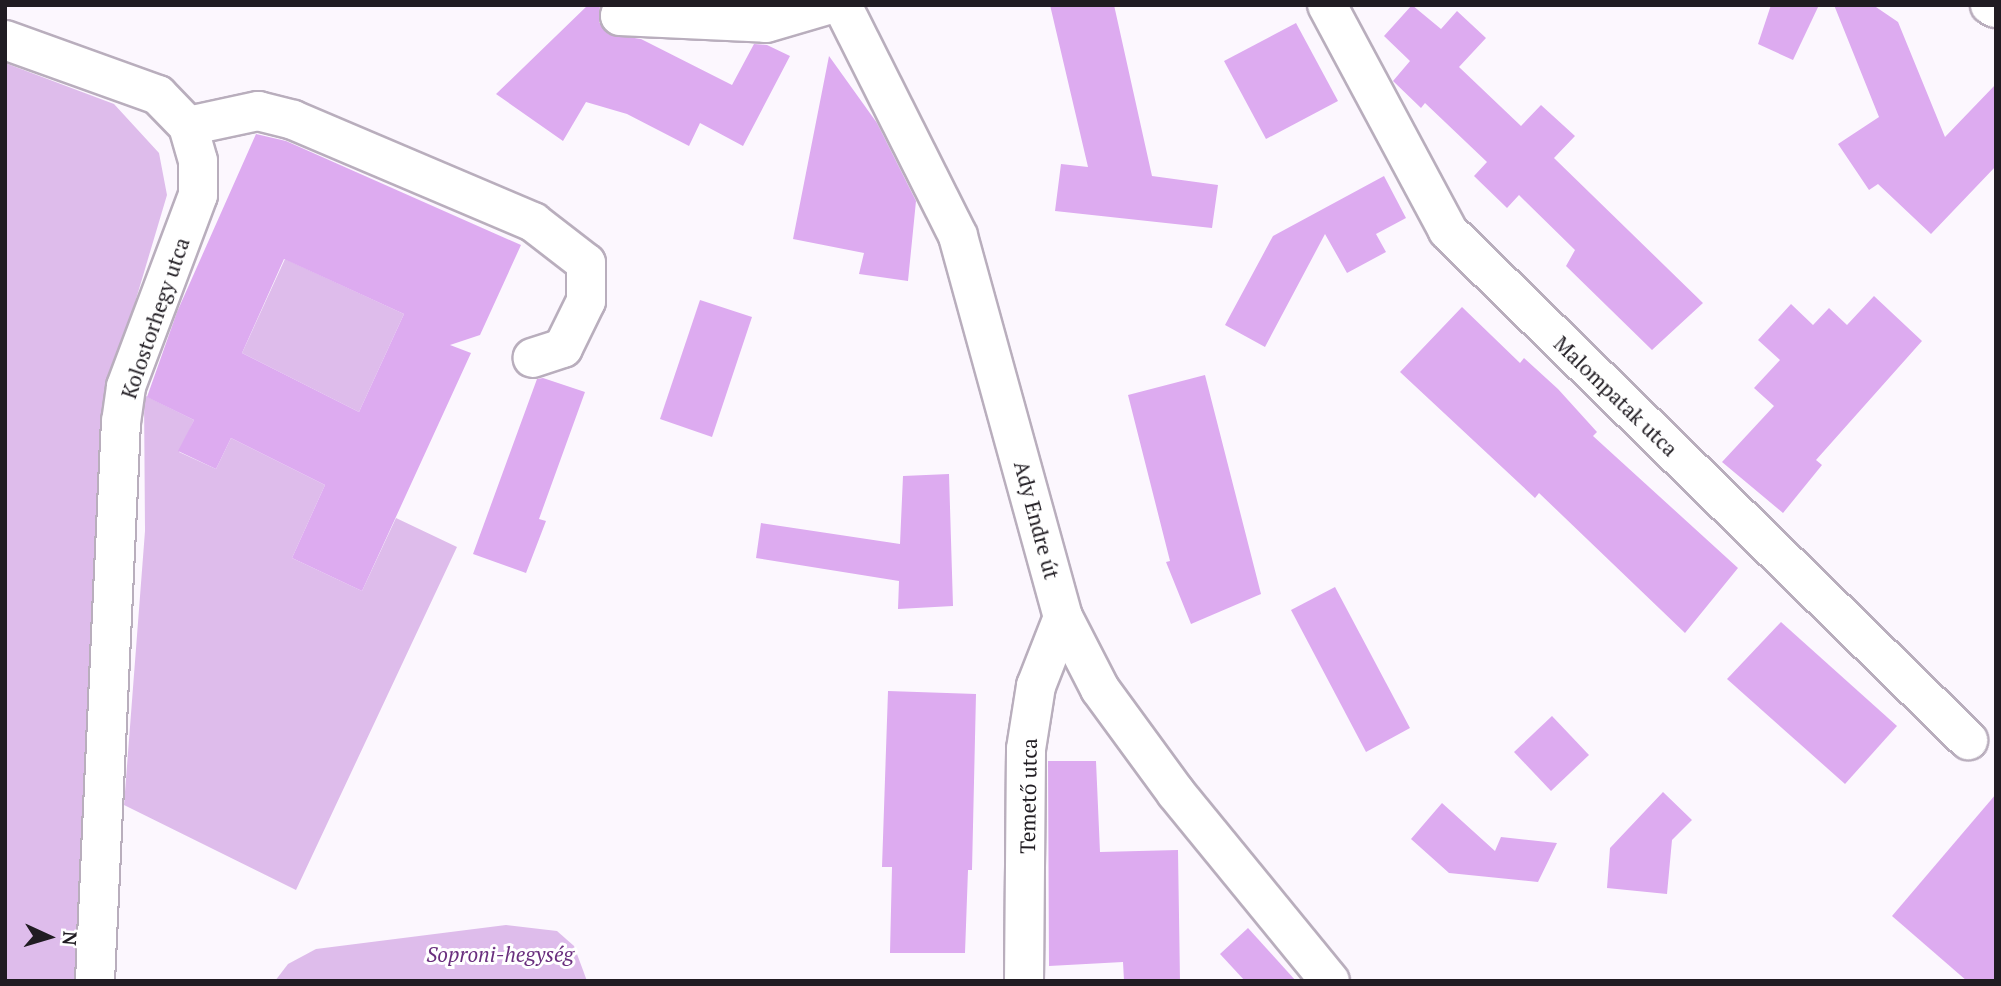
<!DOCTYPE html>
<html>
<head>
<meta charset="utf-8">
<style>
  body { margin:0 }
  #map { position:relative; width:2001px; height:986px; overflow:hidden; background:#fcf7fe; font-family:"PT Serif",serif }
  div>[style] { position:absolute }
  .green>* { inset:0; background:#debceb }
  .building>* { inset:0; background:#ddabf0 }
  .roads { filter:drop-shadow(2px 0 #b9aebd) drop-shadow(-2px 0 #b9aebd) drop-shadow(0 2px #b9aebd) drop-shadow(0 -2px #b9aebd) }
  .minor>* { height:38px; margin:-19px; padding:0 19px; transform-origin:19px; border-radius:19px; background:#fff }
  span { translate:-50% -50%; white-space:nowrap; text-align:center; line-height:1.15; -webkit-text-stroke:6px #fff; paint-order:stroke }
  .street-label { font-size:21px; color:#201c22 }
  .park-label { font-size:21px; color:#6a2f7e; font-style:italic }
  .frame { position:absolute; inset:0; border:7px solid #201c22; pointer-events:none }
  .north { position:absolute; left:14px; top:902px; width:70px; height:70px; -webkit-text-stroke:5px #fff; paint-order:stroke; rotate:94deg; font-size:19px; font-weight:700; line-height:28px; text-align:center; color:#201c22 }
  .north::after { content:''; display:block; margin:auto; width:24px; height:32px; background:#201c22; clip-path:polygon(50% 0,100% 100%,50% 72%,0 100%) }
</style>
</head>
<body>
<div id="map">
  <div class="green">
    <div style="clip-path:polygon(5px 63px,114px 104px,159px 153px,167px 195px,106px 400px,80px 981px,5px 981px)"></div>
    <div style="clip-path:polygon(285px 259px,404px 314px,359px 412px,242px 353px)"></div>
    <div style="clip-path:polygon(144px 395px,194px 420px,179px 452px,216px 469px,231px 438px,325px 485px,292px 558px,362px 591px,396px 518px,457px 547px,296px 890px,124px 805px,145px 531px)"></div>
    <div style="clip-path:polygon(506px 925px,557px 931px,574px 946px,587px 981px,275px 981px,288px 964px,316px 949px)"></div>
  </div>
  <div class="building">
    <div style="clip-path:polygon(588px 5px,600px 5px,599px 22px,608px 34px,641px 39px,732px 85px,754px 44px,767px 45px,790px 56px,743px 146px,700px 123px,689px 146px,627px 114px,586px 102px,563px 141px,496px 94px)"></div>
    <div style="clip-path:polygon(1050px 5px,1114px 5px,1152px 176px,1218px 185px,1212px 228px,1055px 211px,1061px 164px,1088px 167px)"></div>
    <div style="clip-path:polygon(1412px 5px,1441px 29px,1457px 11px,1486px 38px,1459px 67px,1521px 126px,1541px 105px,1575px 136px,1554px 158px,1703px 303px,1652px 350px,1566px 266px,1575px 250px,1519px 195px,1507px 208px,1474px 176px,1487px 162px,1425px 103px,1421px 108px,1393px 81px,1410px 61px,1384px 36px)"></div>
    <div style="clip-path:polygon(1771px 5px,1819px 5px,1793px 60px,1758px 44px)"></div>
    <div style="clip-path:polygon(1834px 5px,1873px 5px,1898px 22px,1945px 137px,1996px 84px,1996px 166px,1931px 234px,1878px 184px,1869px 190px,1838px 144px,1879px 117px)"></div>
    <div style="clip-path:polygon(1296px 23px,1338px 101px,1266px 139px,1224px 61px)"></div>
    <div style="clip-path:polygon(829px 56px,877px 123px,916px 201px,908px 281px,859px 274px,864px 253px,793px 239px)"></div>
    <div style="clip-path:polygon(evenodd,256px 134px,286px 141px,521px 245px,480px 335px,450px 345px,471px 353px,362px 591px,292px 558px,325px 485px,231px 438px,216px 469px,178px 451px,194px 420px,147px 397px,177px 312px,256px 134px,284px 259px,404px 314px,359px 412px,242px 353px,284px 259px)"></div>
    <div style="clip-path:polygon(1384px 176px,1406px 218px,1376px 234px,1386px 252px,1347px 273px,1325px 234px,1265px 347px,1225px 325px,1273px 236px)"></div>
    <div style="clip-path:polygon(1874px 296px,1922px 341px,1816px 460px,1822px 465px,1783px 513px,1722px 462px,1774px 406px,1754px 388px,1780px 360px,1758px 340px,1791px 304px,1813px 325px,1829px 308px,1847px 325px)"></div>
    <div style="clip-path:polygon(700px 300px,752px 317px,712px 437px,660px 419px)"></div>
    <div style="clip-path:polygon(1462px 307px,1520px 363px,1524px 358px,1558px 389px,1597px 432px,1593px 436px,1738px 568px,1685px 633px,1539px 493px,1535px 498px,1400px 372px)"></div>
    <div style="clip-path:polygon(1205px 375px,1261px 594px,1191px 624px,1166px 562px,1170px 561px,1128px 395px)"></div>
    <div style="clip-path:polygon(543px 378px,585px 392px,539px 519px,546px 521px,526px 573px,473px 554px,537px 379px)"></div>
    <div style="clip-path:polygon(949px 474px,953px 606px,898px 609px,899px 581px,756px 558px,761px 523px,900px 544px,903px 476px)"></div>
    <div style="clip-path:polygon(1335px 587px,1410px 728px,1366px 752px,1291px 610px)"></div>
    <div style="clip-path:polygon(1781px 622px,1897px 726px,1845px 784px,1727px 679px)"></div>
    <div style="clip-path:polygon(888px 691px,976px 694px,972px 870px,968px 870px,965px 953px,890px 953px,892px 867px,882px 867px)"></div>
    <div style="clip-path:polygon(1552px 716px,1589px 755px,1551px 791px,1514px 752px)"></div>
    <div style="clip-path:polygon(1048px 761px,1096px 761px,1100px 852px,1178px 850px,1180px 981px,1124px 981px,1123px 962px,1049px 966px)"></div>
    <div style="clip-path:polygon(1663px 792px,1692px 820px,1672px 840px,1667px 894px,1607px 888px,1610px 848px)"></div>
    <div style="clip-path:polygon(1996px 794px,1996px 981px,1967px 981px,1892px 916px)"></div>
    <div style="clip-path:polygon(1442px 803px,1495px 851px,1501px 837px,1557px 843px,1538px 882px,1449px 873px,1411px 839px)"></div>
    <div style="clip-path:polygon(1248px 928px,1296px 981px,1245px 981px,1220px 954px)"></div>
  </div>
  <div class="roads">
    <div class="minor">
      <div style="left:623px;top:5px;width:11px;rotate:105deg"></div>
      <div style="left:620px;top:16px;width:146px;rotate:2.7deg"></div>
      <div style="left:766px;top:23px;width:64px;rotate:-16.4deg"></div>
      <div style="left:842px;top:5px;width:258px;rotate:63.3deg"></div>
      <div style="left:958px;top:236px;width:395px;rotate:74.6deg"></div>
      <div style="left:1063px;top:617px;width:81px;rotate:62.8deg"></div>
      <div style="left:1100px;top:689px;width:129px;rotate:53.8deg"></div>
      <div style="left:1176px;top:793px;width:243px;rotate:50.7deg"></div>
      <div style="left:1327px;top:5px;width:256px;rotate:61.8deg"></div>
      <div style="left:1448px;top:231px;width:728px;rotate:44.39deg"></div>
      <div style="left:1990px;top:5px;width:7px;rotate:27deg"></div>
      <div style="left:5px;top:40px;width:163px;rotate:19.8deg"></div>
      <div style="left:158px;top:95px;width:43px;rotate:45.9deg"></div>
      <div style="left:188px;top:126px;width:36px;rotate:74deg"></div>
      <div style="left:198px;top:161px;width:34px;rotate:90deg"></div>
      <div style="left:198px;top:195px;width:205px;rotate:110.6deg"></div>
      <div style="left:126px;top:387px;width:34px;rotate:98deg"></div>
      <div style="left:121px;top:421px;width:561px;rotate:92.66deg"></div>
      <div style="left:188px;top:126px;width:72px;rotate:-12.1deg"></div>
      <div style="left:258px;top:111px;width:36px;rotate:14deg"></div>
      <div style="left:293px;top:120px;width:261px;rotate:23deg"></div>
      <div style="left:533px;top:222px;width:67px;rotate:37.7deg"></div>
      <div style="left:586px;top:263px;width:38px;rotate:90deg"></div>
      <div style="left:586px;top:301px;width:52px;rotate:116.1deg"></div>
      <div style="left:563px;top:348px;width:32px;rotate:162deg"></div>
      <div style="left:1024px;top:981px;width:232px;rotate:-89.5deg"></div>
      <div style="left:1026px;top:749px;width:64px;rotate:-81deg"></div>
      <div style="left:1036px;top:686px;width:74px;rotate:-68.6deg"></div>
    </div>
  </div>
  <div class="street-label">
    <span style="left:155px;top:318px;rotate:-71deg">Kolostorhegy utca</span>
    <span style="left:1616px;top:396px;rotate:44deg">Malompatak utca</span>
    <span style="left:1037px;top:520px;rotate:75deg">Ady Endre út</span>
    <span style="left:1028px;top:796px;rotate:-89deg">Temető utca</span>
  </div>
  <div class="park-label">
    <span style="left:500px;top:954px">Soproni-hegység</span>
  </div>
  <div class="frame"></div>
  <div class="north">N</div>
</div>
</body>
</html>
